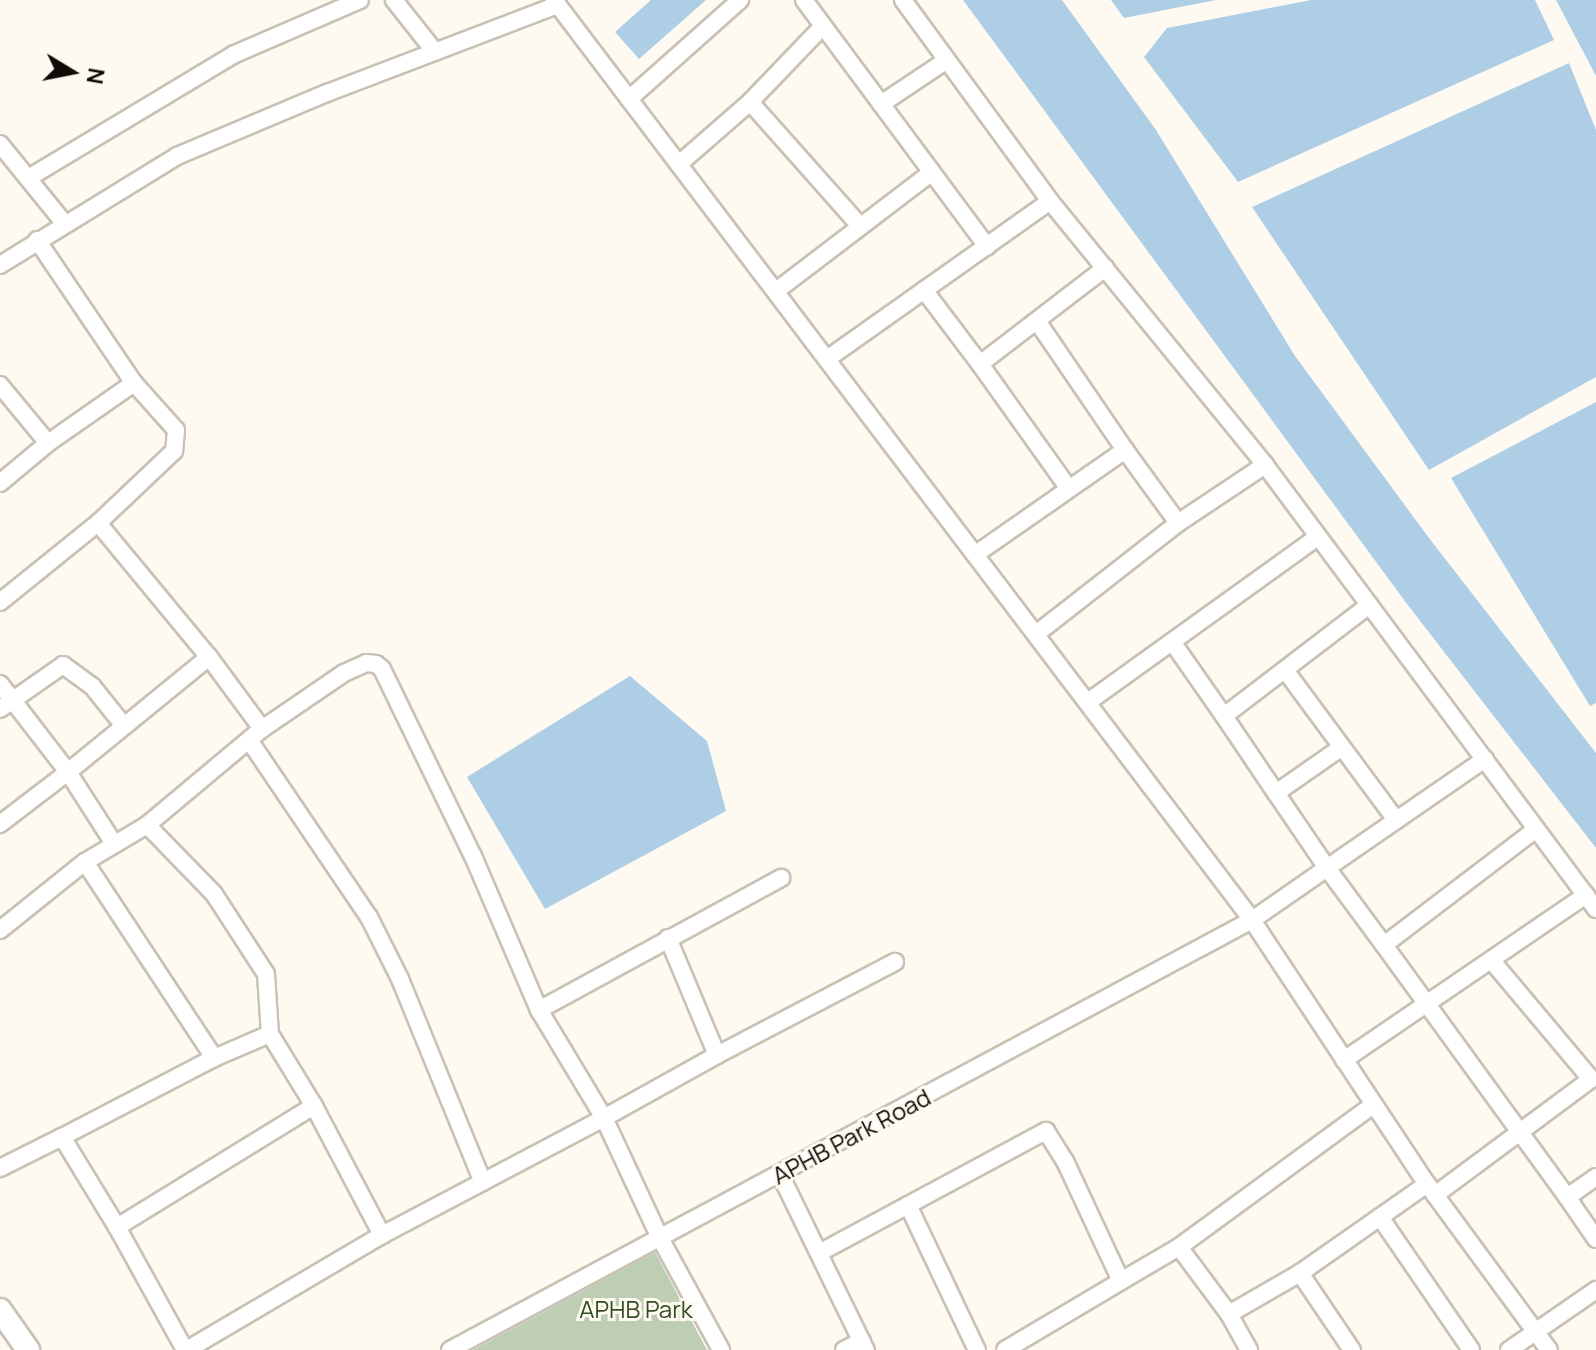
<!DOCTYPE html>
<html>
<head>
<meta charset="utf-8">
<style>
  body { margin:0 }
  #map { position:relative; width:1596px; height:1350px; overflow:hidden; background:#fefaf2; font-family:Manrope,sans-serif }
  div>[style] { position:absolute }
  .green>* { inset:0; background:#beceb5 }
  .water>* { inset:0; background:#aecee6 }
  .roads { filter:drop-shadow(2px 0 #c8c1b4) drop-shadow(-2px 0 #c8c1b4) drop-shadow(0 2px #c8c1b4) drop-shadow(0 -2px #c8c1b4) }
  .street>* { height:16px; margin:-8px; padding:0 8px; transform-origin:8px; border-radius:8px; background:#fff }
  .secondary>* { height:22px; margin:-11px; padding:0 11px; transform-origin:11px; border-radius:11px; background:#fff }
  span { translate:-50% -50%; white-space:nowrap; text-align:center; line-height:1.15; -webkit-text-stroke:6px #fefaf2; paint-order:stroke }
  .street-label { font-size:24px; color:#0f0c08 }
  .park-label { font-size:24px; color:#334e21 }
  .north { position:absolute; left:32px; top:32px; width:80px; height:80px; -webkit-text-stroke:6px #fefaf2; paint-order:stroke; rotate:100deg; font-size:22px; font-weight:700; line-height:32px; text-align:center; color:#0f0c08 }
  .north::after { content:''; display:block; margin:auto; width:28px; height:36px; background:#0f0c08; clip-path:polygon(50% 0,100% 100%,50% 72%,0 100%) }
</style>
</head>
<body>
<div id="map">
  <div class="green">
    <div style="clip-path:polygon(655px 1252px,707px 1350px,473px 1350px)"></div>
  </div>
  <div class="water">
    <div style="clip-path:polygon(651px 0,706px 0,639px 59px,615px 32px)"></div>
    <div style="clip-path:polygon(963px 0,1062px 0,1156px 130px,1295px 356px,1429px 538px,1596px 753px,1596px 848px,1407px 604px)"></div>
    <div style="clip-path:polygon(1111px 0,1216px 0,1124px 18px)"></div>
    <div style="clip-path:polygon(1311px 0,1535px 0,1554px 40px,1238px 182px,1144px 57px,1167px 28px)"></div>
    <div style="clip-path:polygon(1556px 0,1596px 0,1596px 76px)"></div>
    <div style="clip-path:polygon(1569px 63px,1596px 130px,1596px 377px,1429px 470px,1252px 207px)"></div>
    <div style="clip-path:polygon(1596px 402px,1596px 703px,1590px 706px,1451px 478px)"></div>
    <div style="clip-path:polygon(630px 676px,707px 741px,726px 811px,545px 909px,467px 777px)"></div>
  </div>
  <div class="roads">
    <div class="street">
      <div style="left:394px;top:0;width:66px;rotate:51.7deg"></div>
      <div style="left:554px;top:0;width:1155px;rotate:52.81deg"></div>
      <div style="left:1252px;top:920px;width:317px;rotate:56.5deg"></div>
      <div style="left:1427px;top:1184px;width:206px;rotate:53.7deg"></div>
      <div style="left:804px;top:0;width:307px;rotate:53.4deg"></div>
      <div style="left:903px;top:0;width:249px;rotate:53.8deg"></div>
      <div style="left:1050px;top:201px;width:340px;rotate:50.8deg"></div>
      <div style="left:1265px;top:465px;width:554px;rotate:53.3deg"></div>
      <div style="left:629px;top:99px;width:149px;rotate:-41.7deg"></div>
      <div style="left:750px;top:102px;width:166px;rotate:48.4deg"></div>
      <div style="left:881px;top:104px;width:79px;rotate:-33.7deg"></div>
      <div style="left:0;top:144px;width:103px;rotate:50.9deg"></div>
      <div style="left:679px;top:164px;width:94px;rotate:-41.1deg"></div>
      <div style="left:750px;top:102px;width:105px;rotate:-46.2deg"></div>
      <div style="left:30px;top:177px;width:239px;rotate:-31deg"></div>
      <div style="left:235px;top:54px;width:136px;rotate:-23.4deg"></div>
      <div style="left:37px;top:240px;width:173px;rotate:55.9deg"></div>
      <div style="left:134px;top:383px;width:63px;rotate:48.2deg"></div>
      <div style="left:176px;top:430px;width:21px;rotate:95deg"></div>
      <div style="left:174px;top:451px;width:105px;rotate:136.5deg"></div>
      <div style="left:98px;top:523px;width:174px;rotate:50.4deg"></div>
      <div style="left:209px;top:657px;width:182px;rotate:140.8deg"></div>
      <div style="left:68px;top:772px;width:83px;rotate:57.3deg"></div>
      <div style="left:0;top:265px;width:208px;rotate:-31.6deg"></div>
      <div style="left:177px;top:156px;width:163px;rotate:-22.8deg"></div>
      <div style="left:327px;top:93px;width:247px;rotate:-20.9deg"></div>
      <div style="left:924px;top:290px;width:93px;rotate:52.9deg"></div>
      <div style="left:980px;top:364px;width:158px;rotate:-37.5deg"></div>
      <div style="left:776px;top:291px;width:196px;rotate:-37.3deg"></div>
      <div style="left:827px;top:359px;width:273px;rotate:-35.3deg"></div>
      <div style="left:980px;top:364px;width:153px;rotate:54.5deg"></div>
      <div style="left:0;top:385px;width:75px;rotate:50.4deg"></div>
      <div style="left:1125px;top:450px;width:90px;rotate:54deg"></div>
      <div style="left:0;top:483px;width:62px;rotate:-39.8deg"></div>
      <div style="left:48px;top:443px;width:105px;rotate:-34.9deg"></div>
      <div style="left:976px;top:554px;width:182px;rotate:-34.9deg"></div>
      <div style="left:1125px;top:450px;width:156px;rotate:-124.3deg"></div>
      <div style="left:0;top:602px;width:126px;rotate:-38.9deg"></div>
      <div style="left:1036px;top:634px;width:180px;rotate:-38deg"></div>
      <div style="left:1178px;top:523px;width:105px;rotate:-33.7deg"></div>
      <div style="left:1173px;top:643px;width:89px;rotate:55.1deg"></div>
      <div style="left:1224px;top:716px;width:183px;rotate:-37.4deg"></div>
      <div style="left:209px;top:657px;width:89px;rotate:53.6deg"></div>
      <div style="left:1285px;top:670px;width:187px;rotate:53.5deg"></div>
      <div style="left:0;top:684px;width:111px;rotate:52.3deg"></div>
      <div style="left:68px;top:772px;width:86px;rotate:142.6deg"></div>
      <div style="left:1088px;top:702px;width:283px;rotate:-35.7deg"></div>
      <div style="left:0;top:709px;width:77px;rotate:-34.9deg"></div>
      <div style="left:63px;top:665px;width:36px;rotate:36deg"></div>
      <div style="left:92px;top:686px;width:51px;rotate:51.3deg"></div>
      <div style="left:1224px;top:716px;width:93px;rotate:56deg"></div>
      <div style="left:249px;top:740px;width:214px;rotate:55.9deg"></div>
      <div style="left:369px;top:917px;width:69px;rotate:63.4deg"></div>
      <div style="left:400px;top:979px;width:219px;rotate:67.8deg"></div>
      <div style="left:1485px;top:759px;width:192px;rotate:145.4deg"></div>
      <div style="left:1327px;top:868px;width:96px;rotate:53.5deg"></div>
      <div style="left:1384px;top:945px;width:191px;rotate:-37.3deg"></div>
      <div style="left:147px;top:825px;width:96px;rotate:45.8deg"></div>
      <div style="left:214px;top:894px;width:95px;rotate:57deg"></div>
      <div style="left:266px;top:974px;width:60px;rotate:86.2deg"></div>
      <div style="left:85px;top:862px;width:235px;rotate:56.6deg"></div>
      <div style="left:0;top:930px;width:109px;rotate:-38.7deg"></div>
      <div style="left:85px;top:862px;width:72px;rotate:-30.8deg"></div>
      <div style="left:147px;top:825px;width:150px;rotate:-39.9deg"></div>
      <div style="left:262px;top:729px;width:99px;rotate:-34.3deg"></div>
      <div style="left:344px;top:673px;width:24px;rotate:-24deg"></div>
      <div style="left:366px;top:663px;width:10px;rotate:6deg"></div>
      <div style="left:376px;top:664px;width:8px;rotate:40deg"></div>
      <div style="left:382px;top:669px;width:208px;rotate:64.1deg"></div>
      <div style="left:473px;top:856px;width:168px;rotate:66.8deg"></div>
      <div style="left:668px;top:938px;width:127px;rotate:67.3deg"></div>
      <div style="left:717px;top:1055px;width:201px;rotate:-27.6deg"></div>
      <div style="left:1384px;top:945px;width:311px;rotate:54deg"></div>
      <div style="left:717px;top:1055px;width:129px;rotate:150.9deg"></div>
      <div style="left:604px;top:1118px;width:132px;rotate:65deg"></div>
      <div style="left:660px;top:1238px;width:128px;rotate:61.4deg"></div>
      <div style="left:1344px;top:1060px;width:293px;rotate:-34.3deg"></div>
      <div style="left:0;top:1168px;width:69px;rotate:-26.6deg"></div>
      <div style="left:780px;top:1174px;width:196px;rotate:64deg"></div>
      <div style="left:1596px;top:1177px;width:35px;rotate:145deg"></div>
      <div style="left:1567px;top:1197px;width:51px;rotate:55.4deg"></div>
      <div style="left:1435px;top:1195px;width:194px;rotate:-36.6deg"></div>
      <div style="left:1591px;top:1079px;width:155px;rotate:-130deg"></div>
      <div style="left:908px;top:1205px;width:161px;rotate:64.6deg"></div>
      <div style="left:1380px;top:1217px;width:161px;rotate:55.6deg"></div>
      <div style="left:117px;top:1227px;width:231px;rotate:-31.6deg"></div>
      <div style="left:382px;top:1235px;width:251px;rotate:-27.8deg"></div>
      <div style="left:604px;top:1118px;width:126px;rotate:-121deg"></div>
      <div style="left:539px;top:1010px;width:276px;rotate:-28.6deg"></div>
      <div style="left:1179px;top:1247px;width:84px;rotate:53.3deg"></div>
      <div style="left:819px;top:1253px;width:258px;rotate:-28.3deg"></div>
      <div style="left:1046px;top:1131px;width:36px;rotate:58deg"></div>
      <div style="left:1065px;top:1161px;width:132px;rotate:65deg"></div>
      <div style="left:1121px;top:1281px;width:67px;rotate:-30.4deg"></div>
      <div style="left:1179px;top:1247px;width:240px;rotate:-36.2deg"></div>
      <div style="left:1300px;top:1273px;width:93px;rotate:56deg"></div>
      <div style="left:185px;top:1350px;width:141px;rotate:-118.9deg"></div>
      <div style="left:117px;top:1227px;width:105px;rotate:-121.4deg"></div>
      <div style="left:62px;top:1137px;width:171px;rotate:-27.5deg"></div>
      <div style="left:214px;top:1058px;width:61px;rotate:-23.2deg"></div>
      <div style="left:270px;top:1034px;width:84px;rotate:58.6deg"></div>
      <div style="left:314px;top:1106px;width:146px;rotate:62.2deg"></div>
      <div style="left:382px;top:1235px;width:226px;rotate:149.5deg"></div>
      <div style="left:450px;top:1350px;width:910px;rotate:-28.2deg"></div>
      <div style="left:1252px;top:920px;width:91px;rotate:-34.7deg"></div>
      <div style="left:1327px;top:868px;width:91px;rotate:-124.2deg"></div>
      <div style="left:1276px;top:793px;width:80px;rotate:-34.9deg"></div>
      <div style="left:844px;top:1350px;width:20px;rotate:-27deg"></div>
      <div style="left:1005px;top:1350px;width:135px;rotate:-30.7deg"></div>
      <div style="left:1249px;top:1350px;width:41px;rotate:-119.1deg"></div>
      <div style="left:1229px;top:1314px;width:82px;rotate:-30deg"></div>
      <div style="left:1300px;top:1273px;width:155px;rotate:-35deg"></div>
      <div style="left:1509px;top:1350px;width:106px;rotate:-34.6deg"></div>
    </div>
    <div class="secondary">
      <div style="left:0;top:1310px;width:49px;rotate:55deg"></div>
    </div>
  </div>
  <div class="street-label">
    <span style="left:851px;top:1136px;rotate:-28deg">APHB Park Road</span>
  </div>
  <div class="park-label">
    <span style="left:636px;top:1309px">APHB Park</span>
  </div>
  <div class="north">N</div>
</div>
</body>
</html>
